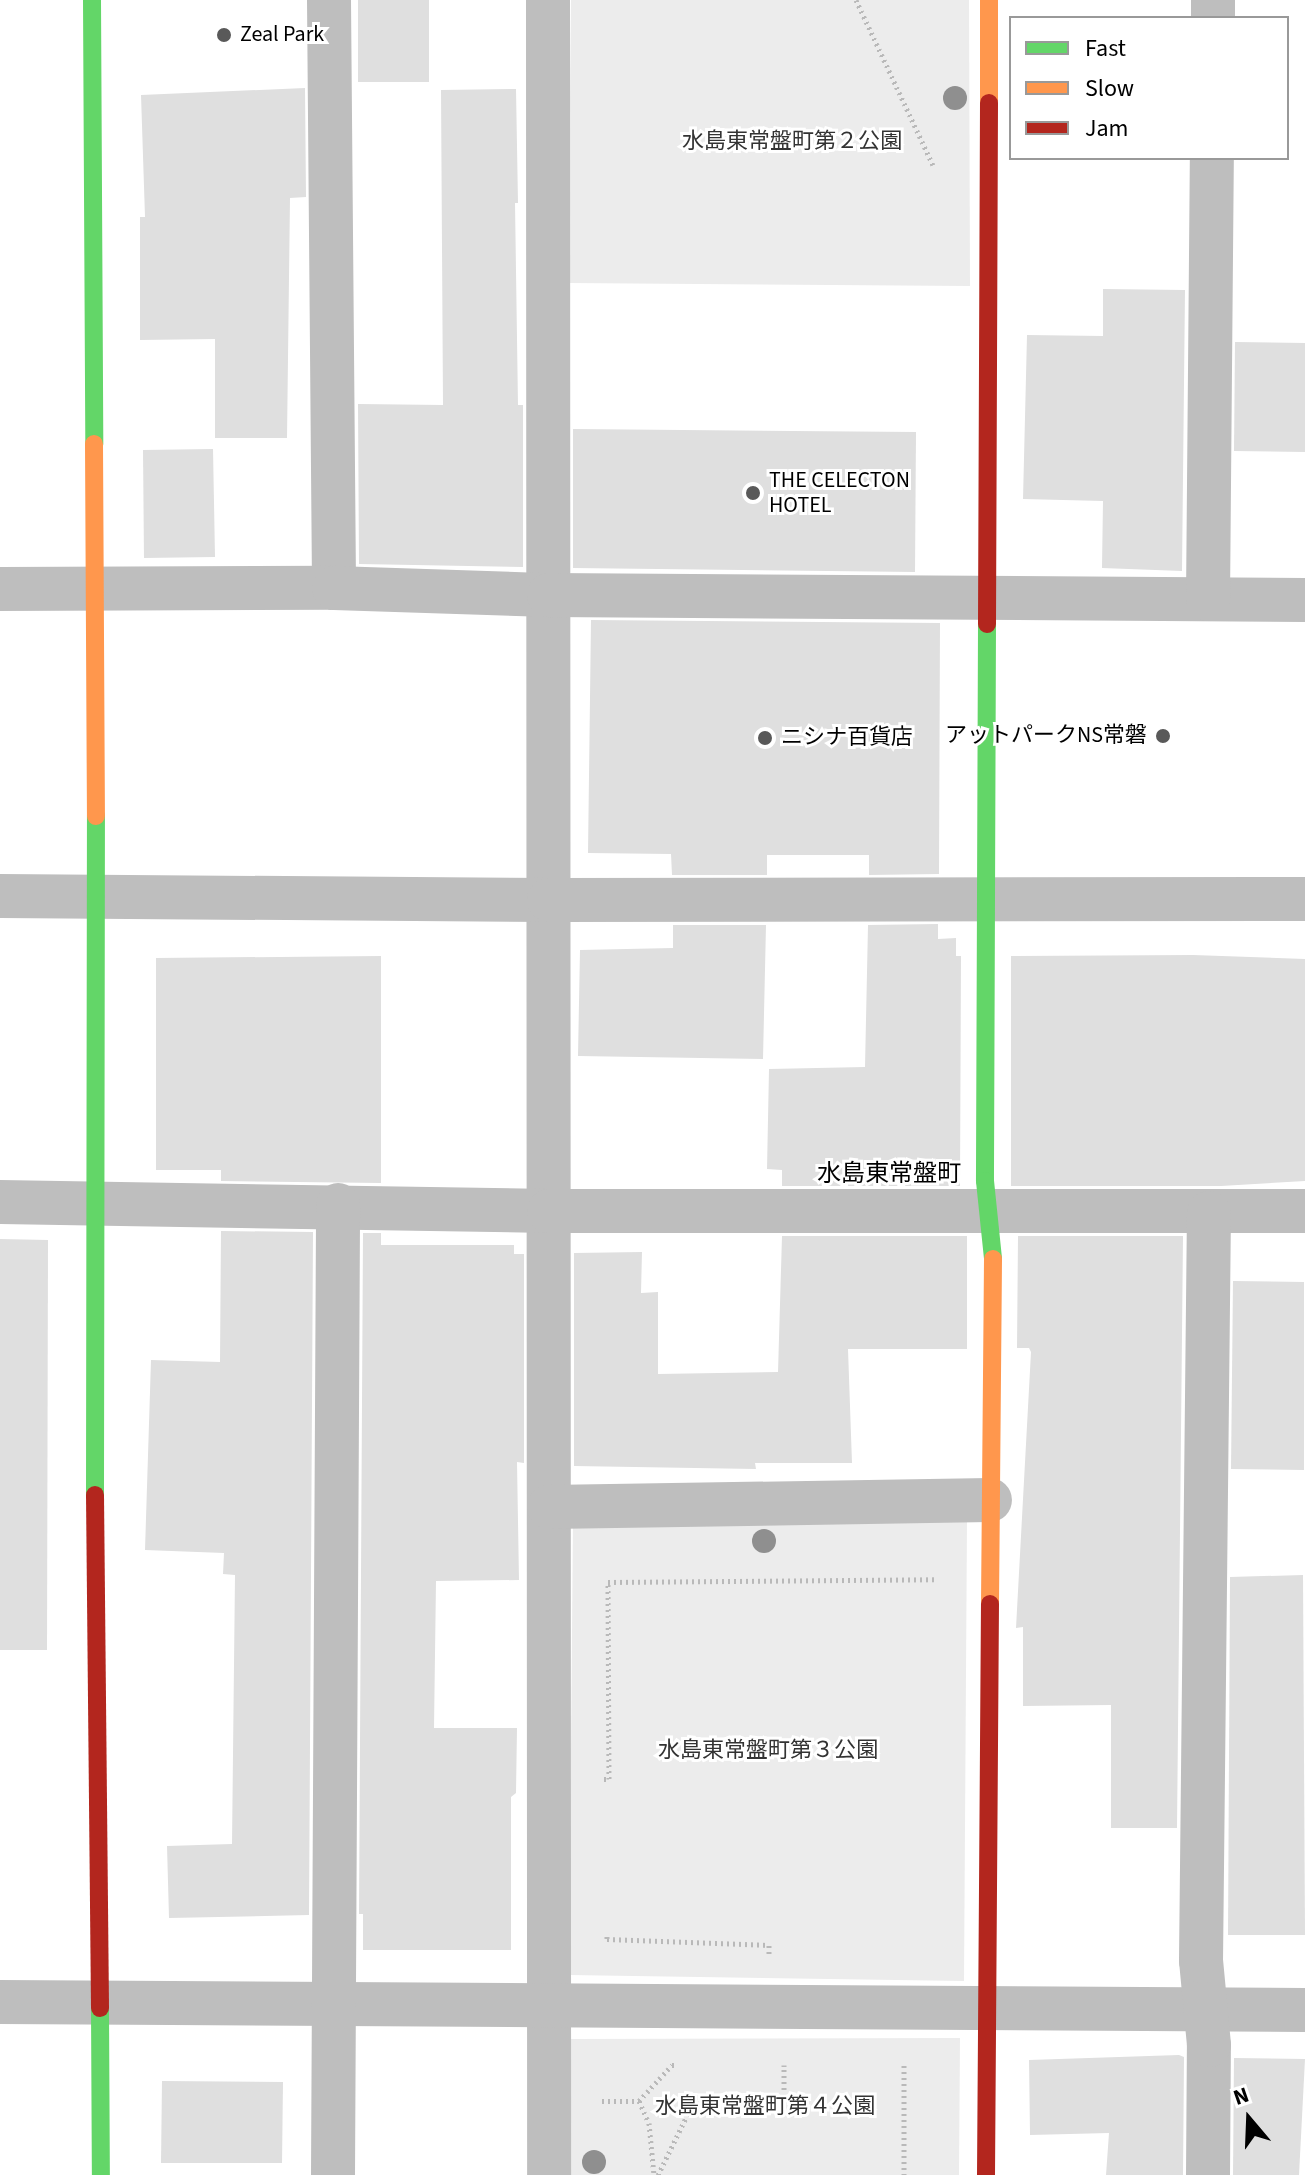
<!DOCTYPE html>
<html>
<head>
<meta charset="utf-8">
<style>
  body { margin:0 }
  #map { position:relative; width:1305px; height:2175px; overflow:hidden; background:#fff; font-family:"Source Sans 3","Noto Sans JP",sans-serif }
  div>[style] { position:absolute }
  .green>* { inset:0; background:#ececec }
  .building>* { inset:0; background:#dfdfdf }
  .path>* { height:5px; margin-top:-2.5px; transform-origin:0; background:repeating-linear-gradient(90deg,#b9b9b9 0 2px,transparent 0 6px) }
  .street>* { height:44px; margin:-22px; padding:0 22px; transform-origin:22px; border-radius:22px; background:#bebebe }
  .fast>* { height:18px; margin:-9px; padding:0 9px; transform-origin:9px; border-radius:9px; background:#63d668 }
  .slow>* { height:18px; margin:-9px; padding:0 9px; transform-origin:9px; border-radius:9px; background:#ff974d }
  .jam>* { height:18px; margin:-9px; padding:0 9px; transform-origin:9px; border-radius:9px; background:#b3261e }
  .trees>* { width:24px; height:24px; margin:-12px; border-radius:50%; background:#8f8f8f }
  .dots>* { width:22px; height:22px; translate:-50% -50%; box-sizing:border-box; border:4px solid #fff; border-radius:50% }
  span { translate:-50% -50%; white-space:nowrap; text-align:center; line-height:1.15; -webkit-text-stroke:6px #fff; paint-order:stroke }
  .poi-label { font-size:22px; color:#000 }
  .left { translate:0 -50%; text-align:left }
  .right { translate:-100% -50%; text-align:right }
  .park-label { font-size:22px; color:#333 }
  .neighbourhood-label { font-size:24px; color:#000 }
  .legend { position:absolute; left:1009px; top:16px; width:280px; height:144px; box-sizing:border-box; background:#fff; border:2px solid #999; margin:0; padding:10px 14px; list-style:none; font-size:24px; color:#000 }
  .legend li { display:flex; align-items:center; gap:16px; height:40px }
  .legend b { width:40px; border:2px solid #999 }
  .north { position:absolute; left:1209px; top:2079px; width:80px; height:80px; -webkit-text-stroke:6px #fff; paint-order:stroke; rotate:341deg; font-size:22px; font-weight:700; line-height:32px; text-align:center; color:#000 }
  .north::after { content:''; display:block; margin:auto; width:28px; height:36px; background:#000; clip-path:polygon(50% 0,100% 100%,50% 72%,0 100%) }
</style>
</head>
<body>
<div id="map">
  <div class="green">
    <div style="clip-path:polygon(571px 0,969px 0,970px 286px,568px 283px)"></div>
    <div style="clip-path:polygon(573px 1520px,967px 1520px,964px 1981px,569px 1975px)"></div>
    <div style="clip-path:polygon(960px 2038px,959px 2175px,570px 2175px,571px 2039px)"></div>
  </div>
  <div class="building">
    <div style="clip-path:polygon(358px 0,429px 0,429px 82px,358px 82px)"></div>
    <div style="clip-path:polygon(305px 88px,306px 197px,290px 198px,287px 438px,215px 438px,215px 339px,140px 340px,140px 217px,145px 217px,141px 95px)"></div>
    <div style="clip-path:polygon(516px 89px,518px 203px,515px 203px,518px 405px,523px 405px,523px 567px,359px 564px,358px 404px,443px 405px,441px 90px)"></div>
    <div style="clip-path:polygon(1103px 289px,1185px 290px,1182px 571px,1102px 568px,1103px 501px,1023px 499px,1027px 335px,1103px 336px)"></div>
    <div style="clip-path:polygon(1235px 342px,1305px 343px,1305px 452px,1234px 451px)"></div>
    <div style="clip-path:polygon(573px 429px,916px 432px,915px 572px,573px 568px)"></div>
    <div style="clip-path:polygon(213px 449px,215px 557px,144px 558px,143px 450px)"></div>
    <div style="clip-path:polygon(591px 620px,940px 623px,939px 874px,869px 875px,869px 855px,767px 855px,767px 875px,672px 875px,671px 854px,588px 853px)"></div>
    <div style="clip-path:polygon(938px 924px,938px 939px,956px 938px,956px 956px,961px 956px,960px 1186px,782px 1186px,782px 1170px,767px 1169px,769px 1069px,865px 1067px,868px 925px)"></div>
    <div style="clip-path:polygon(673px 925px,766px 925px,763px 1059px,578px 1056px,580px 950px,673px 948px)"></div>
    <div style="clip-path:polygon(1193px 955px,1305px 959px,1305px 1181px,1221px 1186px,1011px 1186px,1011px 956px)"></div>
    <div style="clip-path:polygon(381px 956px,381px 1183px,221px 1181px,221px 1170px,156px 1170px,156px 958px)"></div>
    <div style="clip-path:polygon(221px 1231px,313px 1232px,309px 1915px,169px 1918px,167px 1846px,232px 1844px,235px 1575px,223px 1574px,224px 1553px,145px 1550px,151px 1360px,220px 1362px)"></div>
    <div style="clip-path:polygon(363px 1233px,381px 1233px,381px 1245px,514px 1245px,514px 1254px,524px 1254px,524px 1463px,517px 1462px,519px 1580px,436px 1581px,434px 1728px,517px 1728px,516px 1793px,511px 1797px,511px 1950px,363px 1950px,363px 1914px,359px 1914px)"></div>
    <div style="clip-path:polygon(782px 1236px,967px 1236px,967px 1349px,848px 1349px,852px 1463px,755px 1463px,756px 1469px,574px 1466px,574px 1253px,642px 1252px,641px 1293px,658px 1292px,658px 1374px,778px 1372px)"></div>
    <div style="clip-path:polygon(1018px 1236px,1183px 1236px,1177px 1828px,1111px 1828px,1111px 1705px,1023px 1706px,1023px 1627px,1016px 1628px,1031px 1352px,1029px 1348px,1017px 1348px)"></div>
    <div style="clip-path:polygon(0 1239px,48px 1240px,47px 1650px,0 1650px)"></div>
    <div style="clip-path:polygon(1233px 1281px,1304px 1282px,1304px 1470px,1231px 1469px)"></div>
    <div style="clip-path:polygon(1303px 1575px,1305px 1935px,1228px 1935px,1230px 1577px)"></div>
    <div style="clip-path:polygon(1179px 2055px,1184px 2057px,1183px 2175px,1106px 2175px,1109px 2133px,1030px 2135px,1029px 2060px)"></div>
    <div style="clip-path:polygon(1234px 2058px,1305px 2059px,1299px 2175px,1233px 2175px)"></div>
    <div style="clip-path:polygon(162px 2081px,283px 2082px,282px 2163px,161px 2163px)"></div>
  </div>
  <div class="path">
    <div style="left:856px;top:0;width:182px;rotate:65deg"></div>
    <div style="left:604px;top:1779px;width:5px"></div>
    <div style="left:609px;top:1779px;width:197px;rotate:-90.3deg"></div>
    <div style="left:608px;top:1582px;width:329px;rotate:-0.5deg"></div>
    <div style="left:607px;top:1936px;width:3px;rotate:90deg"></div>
    <div style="left:607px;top:1939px;width:162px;rotate:2.1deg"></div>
    <div style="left:769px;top:1945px;width:9px;rotate:90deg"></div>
    <div style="left:602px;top:2101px;width:37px"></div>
    <div style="left:639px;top:2101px;width:24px;rotate:66deg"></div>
    <div style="left:649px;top:2123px;width:52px;rotate:84.5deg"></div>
    <div style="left:639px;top:2101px;width:49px;rotate:-47.5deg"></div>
    <div style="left:672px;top:2065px;width:6px"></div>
    <div style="left:658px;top:2175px;width:87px;rotate:-64deg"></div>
    <div style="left:696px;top:2097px;width:88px;rotate:-0.7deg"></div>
    <div style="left:784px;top:2096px;width:31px;rotate:-90deg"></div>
    <div style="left:904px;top:2175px;width:111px;rotate:-90deg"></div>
  </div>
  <div class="street">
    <div style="left:329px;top:0;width:588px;rotate:89.51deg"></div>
    <div style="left:548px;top:0;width:2175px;rotate:89.97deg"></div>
    <div style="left:1213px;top:18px;width:18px;rotate:-90deg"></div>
    <div style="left:0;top:589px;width:334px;rotate:-0.2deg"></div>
    <div style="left:334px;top:588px;width:215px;rotate:1.9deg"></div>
    <div style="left:549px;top:595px;width:756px;rotate:0.38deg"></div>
    <div style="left:1208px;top:599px;width:441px;rotate:-89.5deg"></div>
    <div style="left:0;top:896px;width:549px;rotate:0.42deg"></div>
    <div style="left:549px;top:900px;width:756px;rotate:-0.08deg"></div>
    <div style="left:0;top:1202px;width:549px;rotate:0.94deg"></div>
    <div style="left:549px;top:1211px;width:756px"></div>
    <div style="left:549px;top:1507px;width:441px;rotate:-0.9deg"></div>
    <div style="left:0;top:2002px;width:1305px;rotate:0.35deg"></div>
    <div style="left:333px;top:2175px;width:970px;rotate:-89.7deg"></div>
    <div style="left:1208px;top:2175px;width:130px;rotate:-89.6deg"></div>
    <div style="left:1209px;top:2045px;width:84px;rotate:-95.4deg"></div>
    <div style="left:1201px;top:1961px;width:748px;rotate:-89.39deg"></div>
  </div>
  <div class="fast">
    <div style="left:92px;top:0;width:444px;rotate:89.7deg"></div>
    <div style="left:987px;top:624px;width:557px;rotate:90.21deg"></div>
    <div style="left:985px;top:1181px;width:78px;rotate:84.1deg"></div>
    <div style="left:95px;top:1495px;width:679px;rotate:-89.92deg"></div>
    <div style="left:100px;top:2008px;width:167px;rotate:89.7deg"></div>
  </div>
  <div class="slow">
    <div style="left:989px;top:103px;width:103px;rotate:-90deg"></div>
    <div style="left:94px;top:444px;width:372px;rotate:89.7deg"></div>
    <div style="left:990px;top:1604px;width:345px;rotate:-89.5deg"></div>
  </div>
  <div class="jam">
    <div style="left:987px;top:624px;width:521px;rotate:-89.78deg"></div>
    <div style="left:95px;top:1495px;width:513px;rotate:89.44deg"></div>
    <div style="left:986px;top:2175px;width:571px;rotate:-89.6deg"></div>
  </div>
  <div class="trees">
    <div style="left:955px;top:98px"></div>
    <div style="left:764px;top:1541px"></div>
    <div style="left:594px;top:2162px"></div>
  </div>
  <div class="dots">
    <div style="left:224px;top:35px;background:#595959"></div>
    <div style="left:753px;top:493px;background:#595959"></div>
    <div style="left:1163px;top:736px;background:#595959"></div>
    <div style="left:765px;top:738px;background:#595959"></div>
  </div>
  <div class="poi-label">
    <span class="left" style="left:240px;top:35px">Zeal Park</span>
    <span class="left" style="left:769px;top:493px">THE CELECTON<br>HOTEL</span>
    <span class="right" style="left:1147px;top:736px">アットパークNS常磐</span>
    <span class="left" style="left:781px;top:738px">ニシナ百貨店</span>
  </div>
  <div class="park-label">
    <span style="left:792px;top:142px">水島東常盤町第２公園</span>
    <span style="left:768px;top:1751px">水島東常盤町第３公園</span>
    <span style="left:765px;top:2107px">水島東常盤町第４公園</span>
  </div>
  <div class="neighbourhood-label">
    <span style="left:889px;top:1174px">水島東常盤町</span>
  </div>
  <ul class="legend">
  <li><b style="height:10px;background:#63d668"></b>Fast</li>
  <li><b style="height:10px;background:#ff974d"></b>Slow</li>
  <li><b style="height:10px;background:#b3261e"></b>Jam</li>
  </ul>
  <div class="north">N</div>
</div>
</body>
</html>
